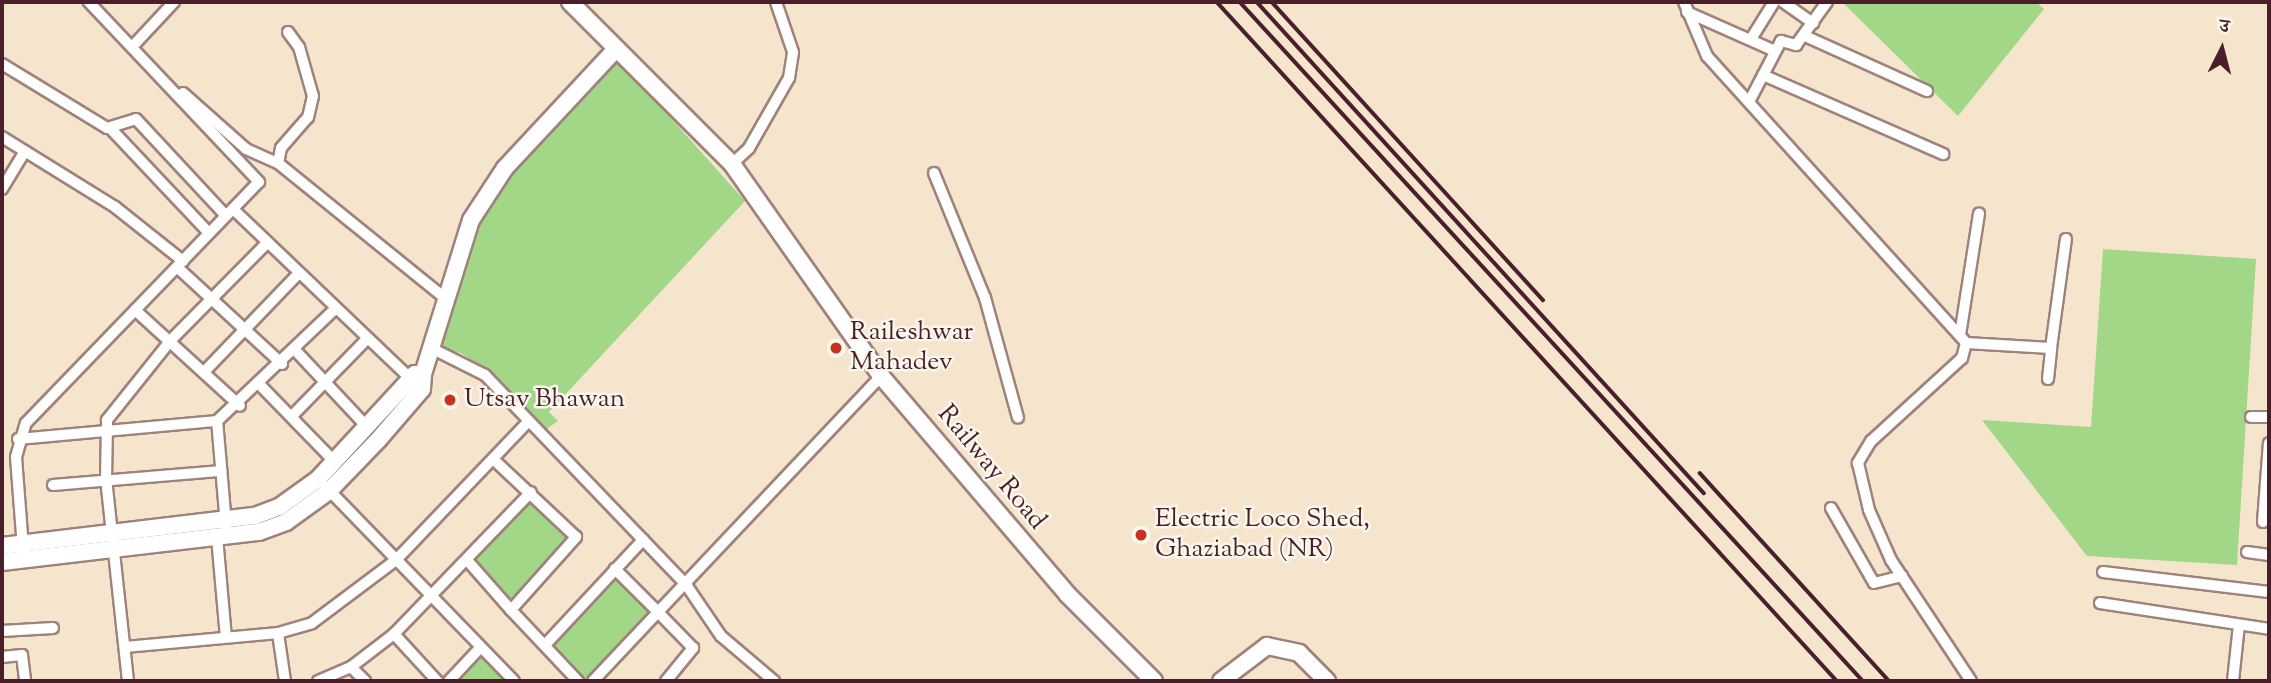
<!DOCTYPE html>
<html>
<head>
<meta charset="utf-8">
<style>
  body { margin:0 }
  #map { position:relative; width:2271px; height:683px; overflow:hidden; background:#f6e5cd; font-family:"Sorts Mill Goudy","Noto Serif Devanagari",serif }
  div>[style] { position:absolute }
  .green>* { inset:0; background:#a3d788 }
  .roads { filter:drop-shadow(2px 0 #a0827c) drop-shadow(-2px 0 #a0827c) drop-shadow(0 2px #a0827c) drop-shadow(0 -2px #a0827c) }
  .street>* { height:10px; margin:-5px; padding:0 5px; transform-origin:5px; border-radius:5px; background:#fff }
  .secondary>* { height:16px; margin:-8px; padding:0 8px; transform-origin:8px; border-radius:8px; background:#fff }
  .rail>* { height:3.5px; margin:-1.75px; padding:0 1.75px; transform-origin:1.75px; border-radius:1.75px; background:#4a1f2b }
  .dots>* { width:19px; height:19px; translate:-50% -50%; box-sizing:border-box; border:4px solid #fbf7ec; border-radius:50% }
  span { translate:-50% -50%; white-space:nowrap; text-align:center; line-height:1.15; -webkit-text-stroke:5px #fbf7ec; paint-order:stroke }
  .poi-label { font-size:26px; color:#4a1f2b }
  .left { translate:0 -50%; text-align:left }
  .street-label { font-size:26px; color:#4a1f2b }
  .frame { position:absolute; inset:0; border:4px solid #4a1f2b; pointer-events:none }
  .north { position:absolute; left:2187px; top:14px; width:70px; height:70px; -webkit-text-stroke:5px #fbf7ec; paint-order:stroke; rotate:6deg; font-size:19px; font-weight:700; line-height:28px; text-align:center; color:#4a1f2b }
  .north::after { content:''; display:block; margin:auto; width:24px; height:32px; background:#4a1f2b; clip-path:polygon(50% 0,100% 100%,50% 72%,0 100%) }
</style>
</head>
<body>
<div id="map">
  <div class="green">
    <div style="clip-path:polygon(1842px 2px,2036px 2px,2044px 9px,1958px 116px)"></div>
    <div style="clip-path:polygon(618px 59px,745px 201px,549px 412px,558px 421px,541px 433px,486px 370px,461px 353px,435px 347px,462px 249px,492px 197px)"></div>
    <div style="clip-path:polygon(2103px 249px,2256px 259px,2237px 565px,2087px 556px,1982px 420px,2091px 427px)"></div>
    <div style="clip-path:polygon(530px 500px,572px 540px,511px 604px,473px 559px)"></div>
    <div style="clip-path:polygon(615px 573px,651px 613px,585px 680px,551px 645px)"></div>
    <div style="clip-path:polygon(479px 656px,505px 681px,455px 681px)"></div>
  </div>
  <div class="roads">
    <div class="street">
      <div style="left:1684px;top:2px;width:59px;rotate:66.9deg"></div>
      <div style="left:1707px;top:56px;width:387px;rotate:47.9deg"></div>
      <div style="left:1966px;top:343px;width:16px;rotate:105deg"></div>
      <div style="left:1962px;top:358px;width:123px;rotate:137.6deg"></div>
      <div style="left:1871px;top:441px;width:26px;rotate:121deg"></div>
      <div style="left:1858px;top:463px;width:48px;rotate:76.8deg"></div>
      <div style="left:1869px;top:510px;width:55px;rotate:66.3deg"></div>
      <div style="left:1891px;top:560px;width:145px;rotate:56.5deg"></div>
      <div style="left:1783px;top:2px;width:37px;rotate:35deg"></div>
      <div style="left:1687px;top:12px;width:96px;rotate:23.9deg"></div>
      <div style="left:288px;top:32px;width:19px;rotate:54deg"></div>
      <div style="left:299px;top:47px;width:51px;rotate:74.1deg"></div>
      <div style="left:313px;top:96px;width:22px;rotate:103deg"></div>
      <div style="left:308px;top:117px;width:41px;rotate:131.1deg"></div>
      <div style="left:281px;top:148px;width:15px;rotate:101deg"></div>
      <div style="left:278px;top:163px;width:215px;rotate:39deg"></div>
      <div style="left:1805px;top:36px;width:134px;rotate:24.3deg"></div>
      <div style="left:1751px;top:39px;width:44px;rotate:-58.1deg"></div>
      <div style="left:132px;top:47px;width:62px;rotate:-47deg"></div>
      <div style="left:2px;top:64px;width:123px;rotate:31.4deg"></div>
      <div style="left:107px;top:128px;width:30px;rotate:-17deg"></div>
      <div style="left:136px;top:119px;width:132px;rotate:47.1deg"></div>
      <div style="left:1763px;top:75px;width:197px;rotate:23.7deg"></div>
      <div style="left:183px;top:93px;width:84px;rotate:41.6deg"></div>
      <div style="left:246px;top:149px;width:35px;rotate:24deg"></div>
      <div style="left:1750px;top:100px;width:67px;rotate:-62.3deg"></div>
      <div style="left:1781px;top:41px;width:16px;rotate:15deg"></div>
      <div style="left:1796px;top:45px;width:53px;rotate:-54.2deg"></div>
      <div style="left:111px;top:129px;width:143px;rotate:46.7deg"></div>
      <div style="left:2px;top:137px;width:133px;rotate:31.8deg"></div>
      <div style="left:115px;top:207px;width:87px;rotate:38.5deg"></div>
      <div style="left:732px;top:164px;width:23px;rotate:-43deg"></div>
      <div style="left:749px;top:148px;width:81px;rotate:-60.3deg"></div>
      <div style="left:789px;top:78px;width:26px;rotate:-81deg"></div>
      <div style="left:793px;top:52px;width:53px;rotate:-108.8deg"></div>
      <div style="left:934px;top:173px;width:135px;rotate:67.8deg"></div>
      <div style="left:985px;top:298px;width:124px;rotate:74.6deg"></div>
      <div style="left:2px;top:189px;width:44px;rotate:-58.8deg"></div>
      <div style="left:233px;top:209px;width:252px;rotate:43.7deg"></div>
      <div style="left:177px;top:267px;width:143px;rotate:42.7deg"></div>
      <div style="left:135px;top:310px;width:142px;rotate:42.4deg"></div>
      <div style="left:1960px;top:335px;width:123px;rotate:-81.1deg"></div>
      <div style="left:1966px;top:343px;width:85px;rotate:3.4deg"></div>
      <div style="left:2051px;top:348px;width:110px;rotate:-82.2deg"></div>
      <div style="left:433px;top:349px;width:58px;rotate:26.6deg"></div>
      <div style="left:485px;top:375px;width:292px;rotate:46.2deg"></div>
      <div style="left:687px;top:586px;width:60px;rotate:55.8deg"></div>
      <div style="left:721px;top:636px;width:70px;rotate:40.3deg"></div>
      <div style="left:295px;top:350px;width:105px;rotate:46.9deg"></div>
      <div style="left:204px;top:372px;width:136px;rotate:-46.2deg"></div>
      <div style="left:2048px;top:379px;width:31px;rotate:-84deg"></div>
      <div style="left:260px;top:385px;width:107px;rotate:45.8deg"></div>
      <div style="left:292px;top:416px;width:106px;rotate:-45.8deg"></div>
      <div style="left:2251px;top:417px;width:18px"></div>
      <div style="left:18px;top:439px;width:200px;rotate:-5.2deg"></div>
      <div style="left:53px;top:485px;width:169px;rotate:-4.8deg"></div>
      <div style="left:326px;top:487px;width:270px;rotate:45.9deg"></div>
      <div style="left:1831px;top:508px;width:86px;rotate:60.2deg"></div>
      <div style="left:1874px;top:583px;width:29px;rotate:-14deg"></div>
      <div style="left:2263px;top:522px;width:79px;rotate:-85.7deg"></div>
      <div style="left:226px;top:525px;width:104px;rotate:-94.9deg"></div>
      <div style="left:217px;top:421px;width:161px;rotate:-43.5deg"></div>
      <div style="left:217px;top:537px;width:100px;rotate:84.9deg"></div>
      <div style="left:23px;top:548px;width:91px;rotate:-94.4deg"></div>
      <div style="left:16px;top:457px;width:35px;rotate:-74deg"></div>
      <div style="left:26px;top:423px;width:335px;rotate:-46deg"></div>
      <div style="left:259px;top:182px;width:248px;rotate:-133.4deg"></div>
      <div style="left:2247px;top:552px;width:22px;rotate:8deg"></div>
      <div style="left:467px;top:560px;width:67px;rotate:48.7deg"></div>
      <div style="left:511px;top:610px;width:98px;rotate:-48.3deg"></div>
      <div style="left:576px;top:537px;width:114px;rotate:-136.8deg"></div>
      <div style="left:2103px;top:572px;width:167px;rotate:6.9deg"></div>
      <div style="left:2100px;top:603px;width:171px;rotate:8.7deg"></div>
      <div style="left:511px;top:610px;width:98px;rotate:46.7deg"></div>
      <div style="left:2px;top:631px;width:51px;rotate:-3.4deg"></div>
      <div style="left:278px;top:633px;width:49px;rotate:81.7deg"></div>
      <div style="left:394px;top:634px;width:64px;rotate:47.5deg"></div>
      <div style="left:545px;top:645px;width:144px;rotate:-47deg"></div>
      <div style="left:125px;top:647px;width:154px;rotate:-5.2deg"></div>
      <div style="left:278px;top:633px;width:35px;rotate:-16deg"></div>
      <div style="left:312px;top:623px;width:105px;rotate:-36.9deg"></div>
      <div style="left:396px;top:560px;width:191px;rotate:-46.3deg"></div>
      <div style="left:2px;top:657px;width:20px;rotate:-6deg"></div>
      <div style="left:22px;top:655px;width:26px;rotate:83deg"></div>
      <div style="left:351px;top:667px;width:20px;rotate:45deg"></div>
      <div style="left:128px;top:681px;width:202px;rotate:-96.2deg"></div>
      <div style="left:106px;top:480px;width:60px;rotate:-89deg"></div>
      <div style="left:107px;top:420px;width:102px;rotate:-51.3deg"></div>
      <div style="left:171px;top:340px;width:136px;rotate:-45.3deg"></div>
      <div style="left:318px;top:681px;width:36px;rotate:-23deg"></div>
      <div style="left:351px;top:667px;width:54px;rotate:-37.5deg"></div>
      <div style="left:394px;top:634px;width:197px;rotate:-46deg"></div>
      <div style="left:449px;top:681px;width:45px;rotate:-46.8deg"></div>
      <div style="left:593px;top:681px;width:95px;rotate:-46.7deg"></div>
      <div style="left:658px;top:612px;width:61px;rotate:-135deg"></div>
      <div style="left:666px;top:681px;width:43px;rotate:-50.7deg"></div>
      <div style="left:693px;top:648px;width:50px;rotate:-134.2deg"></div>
      <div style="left:658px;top:612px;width:325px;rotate:-46.6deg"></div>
      <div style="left:2233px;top:681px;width:56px;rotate:-83.9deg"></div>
    </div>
    <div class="secondary">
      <div style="left:570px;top:2px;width:229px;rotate:45deg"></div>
      <div style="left:732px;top:164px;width:259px;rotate:54.9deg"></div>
      <div style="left:881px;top:376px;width:287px;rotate:49.5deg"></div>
      <div style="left:1067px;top:594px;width:123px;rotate:45deg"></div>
      <div style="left:423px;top:374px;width:161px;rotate:-72.7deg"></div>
      <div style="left:471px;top:220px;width:62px;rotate:-56.8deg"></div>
      <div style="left:505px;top:168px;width:163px;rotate:-47deg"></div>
      <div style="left:2px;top:546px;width:255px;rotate:-6.8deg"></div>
      <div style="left:255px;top:516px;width:26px;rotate:-21deg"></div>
      <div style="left:279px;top:507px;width:48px;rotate:-35.7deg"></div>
      <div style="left:318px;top:479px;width:143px;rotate:-47.3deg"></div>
      <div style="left:415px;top:374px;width:8px"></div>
      <div style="left:2px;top:562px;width:259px;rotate:-6.7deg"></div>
      <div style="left:259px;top:532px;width:29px;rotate:-20deg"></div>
      <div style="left:286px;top:522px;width:53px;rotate:-35.8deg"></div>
      <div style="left:329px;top:491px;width:72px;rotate:-46.1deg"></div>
      <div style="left:379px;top:439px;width:66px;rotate:-49.3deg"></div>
      <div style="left:422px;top:389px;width:15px;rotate:-86deg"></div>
      <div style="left:1221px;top:681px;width:58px;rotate:-37.3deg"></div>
      <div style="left:1267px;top:646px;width:33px;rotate:12deg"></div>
      <div style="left:1299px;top:653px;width:40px;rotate:45deg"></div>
    </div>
  </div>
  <div class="rail">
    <div style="left:1217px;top:2px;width:919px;rotate:47.6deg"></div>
    <div style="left:1240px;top:2px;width:922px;rotate:47.46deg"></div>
    <div style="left:1257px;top:2px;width:664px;rotate:47.69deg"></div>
    <div style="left:1272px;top:2px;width:403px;rotate:47.7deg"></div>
    <div style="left:1700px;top:473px;width:281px;rotate:47.7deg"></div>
  </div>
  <div class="dots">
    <div style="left:836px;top:348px;background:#c8321e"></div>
    <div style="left:450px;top:400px;background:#c8321e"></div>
    <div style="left:1141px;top:535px;background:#c8321e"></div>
  </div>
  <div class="poi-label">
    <span class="left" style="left:850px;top:348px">Raileshwar<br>Mahadev</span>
    <span class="left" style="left:464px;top:400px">Utsav Bhawan</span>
    <span class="left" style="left:1155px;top:535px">Electric Loco Shed,<br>Ghaziabad (NR)</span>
  </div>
  <div class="street-label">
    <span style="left:991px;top:468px;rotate:50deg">Railway Road</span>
  </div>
  <div class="frame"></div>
  <div class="north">उ</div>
</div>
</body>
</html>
